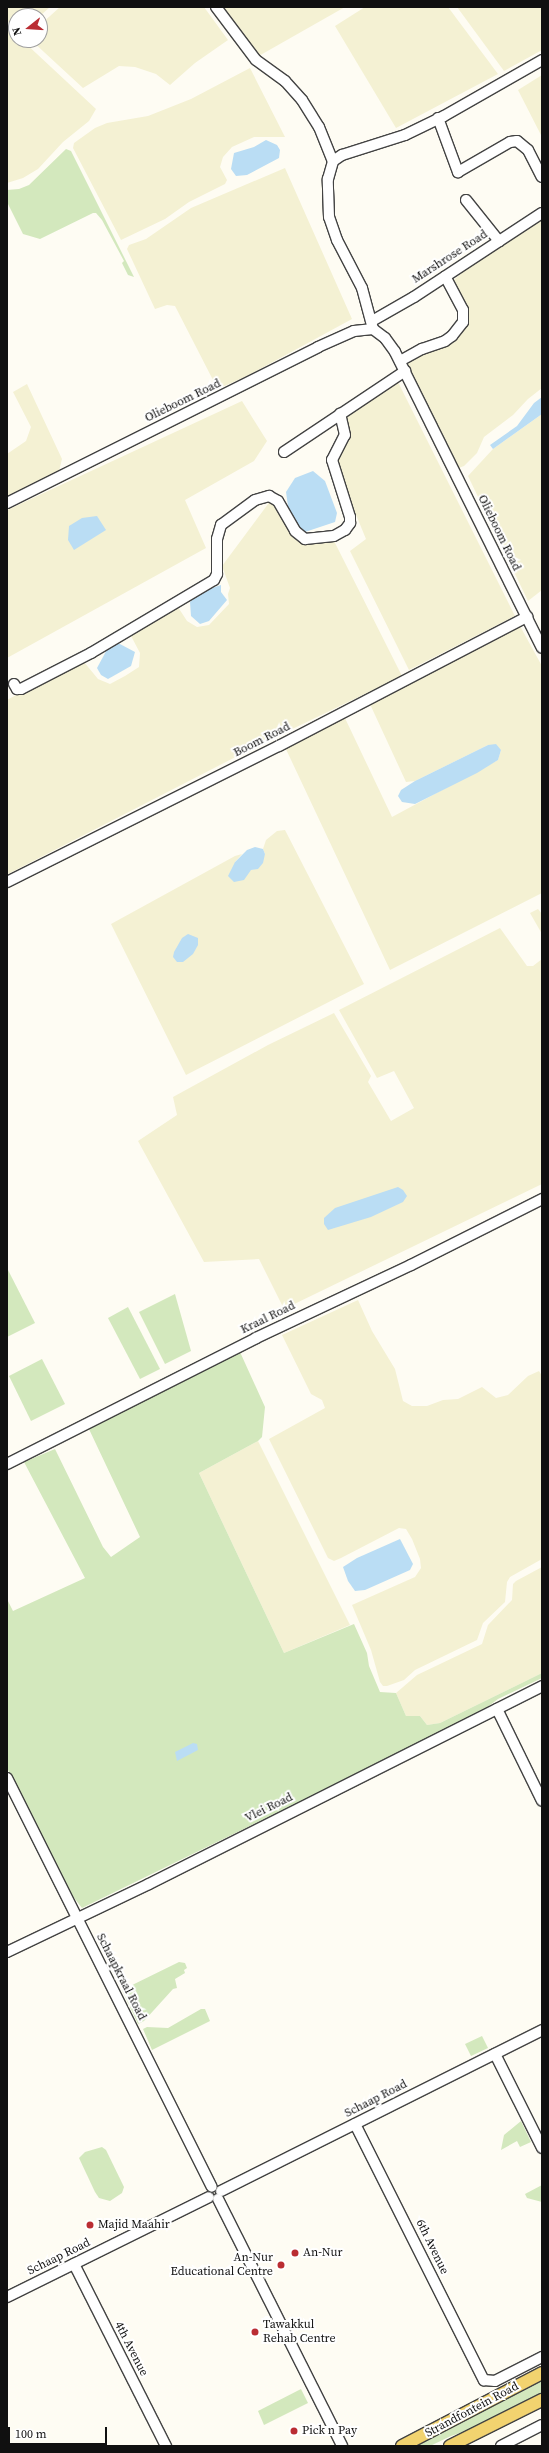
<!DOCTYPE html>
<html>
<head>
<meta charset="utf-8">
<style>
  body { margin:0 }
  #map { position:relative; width:549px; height:2453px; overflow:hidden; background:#fefcf3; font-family:"Source Serif 4",serif }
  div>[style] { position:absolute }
  .farmland>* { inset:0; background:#f4f1d3 }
  .green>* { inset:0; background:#d3e8bd }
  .water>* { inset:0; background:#baddf4 }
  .roads { filter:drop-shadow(1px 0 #434343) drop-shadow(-1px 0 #434343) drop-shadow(0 1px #434343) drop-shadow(0 -1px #434343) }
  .minor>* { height:10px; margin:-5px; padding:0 5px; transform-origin:5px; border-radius:5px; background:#fff }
  .major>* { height:12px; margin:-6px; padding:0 6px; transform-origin:6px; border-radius:6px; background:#f2d36f }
  .dots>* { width:11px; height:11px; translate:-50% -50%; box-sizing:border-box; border:2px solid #fff; border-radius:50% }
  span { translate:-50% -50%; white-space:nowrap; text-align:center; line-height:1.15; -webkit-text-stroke:4px #fff; paint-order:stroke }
  .street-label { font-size:12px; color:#101010 }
  .poi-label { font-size:12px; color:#101010 }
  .left { translate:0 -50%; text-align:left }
  .right { translate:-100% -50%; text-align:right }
  .frame { position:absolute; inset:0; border:8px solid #101010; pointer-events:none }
  .north { position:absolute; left:8px; top:8px; width:40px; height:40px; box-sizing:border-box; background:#fff; border:1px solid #9f9f9f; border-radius:50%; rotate:253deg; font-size:11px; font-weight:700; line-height:16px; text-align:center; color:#101010 }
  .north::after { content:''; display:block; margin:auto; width:14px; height:18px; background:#ba2d33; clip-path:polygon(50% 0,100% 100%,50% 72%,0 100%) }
  .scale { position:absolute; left:8px; top:2427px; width:99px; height:18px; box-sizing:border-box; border:2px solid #101010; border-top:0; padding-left:5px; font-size:12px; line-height:14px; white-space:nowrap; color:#101010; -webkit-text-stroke:3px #fff; paint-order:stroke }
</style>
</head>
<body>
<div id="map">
  <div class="farmland">
    <div style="clip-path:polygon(7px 7px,50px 7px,40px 16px,16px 16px,16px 29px,7px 21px)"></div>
    <div style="clip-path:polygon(60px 7px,204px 7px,228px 40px,195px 63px,170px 85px,156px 74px,135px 67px,119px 66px,83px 88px,31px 40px,40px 40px,40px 25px)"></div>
    <div style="clip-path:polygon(219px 7px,345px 7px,257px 57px)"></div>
    <div style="clip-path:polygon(365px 7px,448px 7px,498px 74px,396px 128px,335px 26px)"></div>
    <div style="clip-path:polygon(457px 7px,542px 7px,542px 50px,504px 71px)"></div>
    <div style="clip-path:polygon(7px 28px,16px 36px,16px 40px,22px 40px,96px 109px,89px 121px,63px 142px,38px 169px,23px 178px,7px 183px)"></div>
    <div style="clip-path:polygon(250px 68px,285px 137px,254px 137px,232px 147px,223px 157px,220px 167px,227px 180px,225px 184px,189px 202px,165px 219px,121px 240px,73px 148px,74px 143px,95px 128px,107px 123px,148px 116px,191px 99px)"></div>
    <div style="clip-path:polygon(542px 75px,542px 137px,518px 90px)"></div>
    <div style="clip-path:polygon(285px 168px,352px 319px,247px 376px,220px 388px,213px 380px,175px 306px,167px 305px,155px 309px,127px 249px,129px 245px,146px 239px,191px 208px)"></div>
    <div style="clip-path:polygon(542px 220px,542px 388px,528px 399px,513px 415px,484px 437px,477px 453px,464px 466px,456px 469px,403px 358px,447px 339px,462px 320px,450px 283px,463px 272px)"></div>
    <div style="clip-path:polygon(397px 380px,515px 616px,409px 670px,350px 551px,366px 539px,333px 459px,339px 446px,341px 417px)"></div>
    <div style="clip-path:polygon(27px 384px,62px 459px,59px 471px,7px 497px,7px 454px,26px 441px,31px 427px,13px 392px)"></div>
    <div style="clip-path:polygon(242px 401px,267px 441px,254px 461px,185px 500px,206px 548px,7px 658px,7px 510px)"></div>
    <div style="clip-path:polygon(542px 414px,542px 590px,528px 601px,468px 476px,493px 449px)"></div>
    <div style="clip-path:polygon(271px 500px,282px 512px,297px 537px,330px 533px,402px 676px,255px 747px,8px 874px,7px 700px,78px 661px,84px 662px,98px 679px,110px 684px,125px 676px,139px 667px,140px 653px,130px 634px,176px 604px,187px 621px,197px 627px,209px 625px,229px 604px,228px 594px,230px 588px,222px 566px)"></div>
    <div style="clip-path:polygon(520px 626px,542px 666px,542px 893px,390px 970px,284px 745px,344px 716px,392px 817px,498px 760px,501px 750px,488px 745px,415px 781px,406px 782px,369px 702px,512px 628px)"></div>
    <div style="clip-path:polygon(285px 830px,364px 984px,186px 1075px,111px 924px,235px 856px,242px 854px,235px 862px,251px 870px,258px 868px,265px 854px,263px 849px,266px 840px,277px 831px)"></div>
    <div style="clip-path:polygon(538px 909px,542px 914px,542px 934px,530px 913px)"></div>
    <div style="clip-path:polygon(500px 928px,527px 966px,533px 966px,542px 959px,542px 1184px,284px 1309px,259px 1259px,204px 1262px,138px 1141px,177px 1115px,173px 1097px,268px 1045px,334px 1013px,371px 1076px,368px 1082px,391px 1121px,414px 1108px,394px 1071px,377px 1078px,339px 1010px)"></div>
    <div style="clip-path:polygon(358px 1300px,372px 1331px,395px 1369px,403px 1401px,412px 1406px,427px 1406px,443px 1400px,458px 1399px,482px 1387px,496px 1398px,508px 1395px,528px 1376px,539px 1371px,542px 1376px,542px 1559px,510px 1577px,507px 1582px,505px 1602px,483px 1623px,477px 1640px,415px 1670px,404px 1680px,387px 1686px,383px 1686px,380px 1682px,371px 1650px,352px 1605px,415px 1577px,421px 1568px,420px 1559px,412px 1539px,406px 1529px,399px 1528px,341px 1558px,334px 1561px,328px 1558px,269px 1439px,325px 1408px,322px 1400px,311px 1394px,282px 1335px)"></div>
    <div style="clip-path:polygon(258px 1441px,350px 1625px,284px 1653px,199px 1473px)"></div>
    <div style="clip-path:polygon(542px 1567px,542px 1673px,440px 1723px,427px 1725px,420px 1716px,406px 1716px,396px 1693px,417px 1675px,482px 1644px,488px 1625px,512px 1600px,513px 1584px,516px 1581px)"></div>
  </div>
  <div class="green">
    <div style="clip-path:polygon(66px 149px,71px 151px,134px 277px,128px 275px,122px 263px,124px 261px,102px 220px,96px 213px,93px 213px,40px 239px,23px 234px,7px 202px,7px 190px,19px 189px,29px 185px)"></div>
    <div style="clip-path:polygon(7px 1268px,35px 1323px,7px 1337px)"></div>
    <div style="clip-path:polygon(175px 1294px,191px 1351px,165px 1364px,139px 1312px)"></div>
    <div style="clip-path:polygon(128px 1307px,160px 1369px,140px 1379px,108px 1318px)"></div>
    <div style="clip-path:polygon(240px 1352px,265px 1407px,262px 1437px,258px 1441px,199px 1473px,284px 1653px,354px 1624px,367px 1653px,369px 1666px,380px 1692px,396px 1693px,406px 1716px,420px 1716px,427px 1725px,440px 1723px,542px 1673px,542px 1678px,498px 1699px,486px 1708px,420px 1743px,82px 1908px,71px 1894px,7px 1768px,7px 1599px,13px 1611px,85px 1578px,24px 1462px,55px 1449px,103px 1547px,111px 1557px,140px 1537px,88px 1427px)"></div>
    <div style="clip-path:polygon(42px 1359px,65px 1404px,31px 1421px,9px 1376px)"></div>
    <div style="clip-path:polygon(179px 1962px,185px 1963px,187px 1968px,184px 1970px,185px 1973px,175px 1979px,177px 1988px,173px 1989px,144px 2021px,138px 2024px,122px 1990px)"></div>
    <div style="clip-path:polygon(201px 2009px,205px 2009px,210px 2021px,152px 2050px,143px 2029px,147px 2027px,168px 2028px)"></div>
    <div style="clip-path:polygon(482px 2036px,488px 2048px,471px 2056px,465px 2044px)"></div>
    <div style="clip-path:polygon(521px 2121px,531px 2142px,520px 2147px,517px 2141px,501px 2150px,504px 2135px)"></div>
    <div style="clip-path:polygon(102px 2147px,106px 2150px,124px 2187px,122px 2193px,110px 2201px,99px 2198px,95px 2192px,79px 2158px,85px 2152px)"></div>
    <div style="clip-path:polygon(542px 2185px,542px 2202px,527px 2198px,525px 2194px)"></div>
    <div style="clip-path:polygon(542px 2379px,542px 2395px,478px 2427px,451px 2436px,430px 2446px,413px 2446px)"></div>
    <div style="clip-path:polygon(301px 2389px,308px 2403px,264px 2425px,258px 2411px)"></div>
  </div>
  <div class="water">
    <div style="clip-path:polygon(266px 140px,277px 145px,280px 150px,279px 158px,247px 175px,236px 176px,231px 169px,234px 153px,254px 147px)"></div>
    <div style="clip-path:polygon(542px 397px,542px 414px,493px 449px,490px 445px,517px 426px,534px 403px)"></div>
    <div style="clip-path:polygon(313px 471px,325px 481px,337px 513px,335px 522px,299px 534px,289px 513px,286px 492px,295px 478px)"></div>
    <div style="clip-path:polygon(97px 516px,106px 530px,74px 550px,68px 540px,69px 526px,82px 518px)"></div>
    <div style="clip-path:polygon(221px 585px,221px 592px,227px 600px,209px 621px,200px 624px,191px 616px,190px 602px,200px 592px)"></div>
    <div style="clip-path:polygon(118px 643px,135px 652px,131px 666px,108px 679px,101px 675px,97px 668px,110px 644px)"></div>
    <div style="clip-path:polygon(496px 744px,501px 750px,498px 760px,477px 773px,415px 804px,402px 802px,398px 796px,401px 790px,415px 781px,488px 745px)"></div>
    <div style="clip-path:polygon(255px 847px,263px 849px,265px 854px,263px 863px,258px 869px,251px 870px,244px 880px,234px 882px,228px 876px,235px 862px,247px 850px)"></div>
    <div style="clip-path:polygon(188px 934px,198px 938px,198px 945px,193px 954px,183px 962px,177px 962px,173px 957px,174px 952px,182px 938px)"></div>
    <div style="clip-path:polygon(398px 1187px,403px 1190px,407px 1196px,403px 1202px,371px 1217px,328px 1230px,324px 1224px,324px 1218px,335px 1208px)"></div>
    <div style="clip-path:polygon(400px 1539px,413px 1564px,410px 1570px,365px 1590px,355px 1591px,348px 1581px,343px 1567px,357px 1558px)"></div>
    <div style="clip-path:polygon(193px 1743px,197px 1744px,198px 1750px,177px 1761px,175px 1752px)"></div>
  </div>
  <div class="roads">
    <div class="minor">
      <div style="left:216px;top:7px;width:66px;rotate:53deg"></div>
      <div style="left:256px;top:60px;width:36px;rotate:36deg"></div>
      <div style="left:285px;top:81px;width:25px;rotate:48deg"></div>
      <div style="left:302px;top:100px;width:32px;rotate:58deg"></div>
      <div style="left:319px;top:127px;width:37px;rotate:68deg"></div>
      <div style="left:438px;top:118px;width:58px;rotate:69.7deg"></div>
      <div style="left:458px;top:172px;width:60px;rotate:-30deg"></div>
      <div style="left:510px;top:142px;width:7px;rotate:-8deg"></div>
      <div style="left:517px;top:141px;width:14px;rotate:39deg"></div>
      <div style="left:528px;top:150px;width:30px;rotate:63deg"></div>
      <div style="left:466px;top:200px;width:53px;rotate:51.2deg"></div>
      <div style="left:372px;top:321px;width:48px;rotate:-29.7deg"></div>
      <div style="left:414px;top:297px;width:153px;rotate:-33.3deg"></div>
      <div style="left:373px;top:329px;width:42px;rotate:-105deg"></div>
      <div style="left:362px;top:288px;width:54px;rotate:-117.5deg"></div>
      <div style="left:337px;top:240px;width:24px;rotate:-109deg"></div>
      <div style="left:329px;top:217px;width:38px;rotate:-92deg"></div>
      <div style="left:328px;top:179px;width:19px;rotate:-74deg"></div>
      <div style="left:333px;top:161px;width:11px;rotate:-34deg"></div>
      <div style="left:342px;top:155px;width:66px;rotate:-17.6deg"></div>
      <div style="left:405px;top:135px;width:43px;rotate:-26deg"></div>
      <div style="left:444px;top:116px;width:113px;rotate:-29.7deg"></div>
      <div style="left:400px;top:361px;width:25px;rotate:-29deg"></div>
      <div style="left:422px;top:349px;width:24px;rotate:-19deg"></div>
      <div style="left:445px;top:341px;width:9px;rotate:-36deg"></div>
      <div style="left:452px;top:336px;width:18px;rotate:-52deg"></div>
      <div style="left:463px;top:322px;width:12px;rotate:-90deg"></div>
      <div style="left:463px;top:310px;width:38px;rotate:-118deg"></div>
      <div style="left:284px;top:452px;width:146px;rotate:-33.8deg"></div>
      <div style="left:7px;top:503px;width:348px;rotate:-26.6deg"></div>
      <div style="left:318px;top:347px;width:39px;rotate:-24deg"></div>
      <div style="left:354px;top:331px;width:19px;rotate:-6deg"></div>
      <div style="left:373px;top:329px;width:15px;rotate:37deg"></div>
      <div style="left:385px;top:338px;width:17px;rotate:54deg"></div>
      <div style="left:395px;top:352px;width:330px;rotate:63.6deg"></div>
      <div style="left:14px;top:684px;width:6px;rotate:59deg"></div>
      <div style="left:17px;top:689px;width:4px"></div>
      <div style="left:21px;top:689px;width:79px;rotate:-27.2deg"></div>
      <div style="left:91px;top:653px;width:143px;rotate:-30.7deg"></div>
      <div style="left:214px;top:580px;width:7px;rotate:-63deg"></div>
      <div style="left:217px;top:574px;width:35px;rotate:-90deg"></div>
      <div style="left:217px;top:539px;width:15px;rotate:-74deg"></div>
      <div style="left:221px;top:525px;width:42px;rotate:-36.3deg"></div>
      <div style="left:255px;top:500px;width:15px;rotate:-16deg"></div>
      <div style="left:269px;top:496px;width:10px;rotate:29deg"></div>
      <div style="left:278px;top:501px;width:34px;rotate:60deg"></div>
      <div style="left:295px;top:531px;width:13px;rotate:39deg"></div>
      <div style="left:305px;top:539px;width:29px;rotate:-6deg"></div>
      <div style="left:334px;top:536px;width:13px;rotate:-29deg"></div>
      <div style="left:345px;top:530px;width:9px;rotate:-54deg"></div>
      <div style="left:350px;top:523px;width:6px;rotate:-90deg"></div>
      <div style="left:350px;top:517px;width:60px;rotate:-107.5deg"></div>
      <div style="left:332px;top:460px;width:28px;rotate:-63deg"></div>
      <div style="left:345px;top:435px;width:22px;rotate:-103deg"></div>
      <div style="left:7px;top:882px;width:304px;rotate:-26.6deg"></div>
      <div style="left:279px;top:746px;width:280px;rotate:-27.5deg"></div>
      <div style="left:7px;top:1464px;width:279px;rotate:-26.8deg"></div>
      <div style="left:256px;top:1338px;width:171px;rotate:-25.2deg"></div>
      <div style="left:411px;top:1265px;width:147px;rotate:-26.7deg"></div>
      <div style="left:497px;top:1709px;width:102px;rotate:63.9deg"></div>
      <div style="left:7px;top:1778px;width:457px;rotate:63.4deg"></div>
      <div style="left:7px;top:1952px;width:157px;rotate:-25.6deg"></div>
      <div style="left:149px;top:1884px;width:440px;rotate:-26.7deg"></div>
      <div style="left:495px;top:2054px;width:105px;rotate:63.4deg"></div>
      <div style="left:355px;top:2124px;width:287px;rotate:63.3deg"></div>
      <div style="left:484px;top:2380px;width:11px;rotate:5deg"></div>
      <div style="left:495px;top:2381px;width:53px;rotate:-27.1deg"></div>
      <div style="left:221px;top:2191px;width:359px;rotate:-26.6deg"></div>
      <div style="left:218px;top:2199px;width:276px;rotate:63.3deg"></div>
      <div style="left:74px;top:2264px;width:204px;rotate:63.2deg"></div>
      <div style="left:7px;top:2297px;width:225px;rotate:-26.3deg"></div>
      <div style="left:501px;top:2446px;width:46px;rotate:-27.1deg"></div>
    </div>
    <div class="major">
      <div style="left:402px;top:2446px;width:158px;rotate:-27.5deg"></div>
      <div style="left:450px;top:2446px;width:103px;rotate:-26.6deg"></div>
    </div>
  </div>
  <div class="dots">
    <div style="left:90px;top:2225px;background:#ba2d33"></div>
    <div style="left:295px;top:2253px;background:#ba2d33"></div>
    <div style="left:281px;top:2265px;background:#ba2d33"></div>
    <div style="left:255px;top:2332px;background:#ba2d33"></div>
    <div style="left:294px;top:2431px;background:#ba2d33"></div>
  </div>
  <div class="street-label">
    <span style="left:450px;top:257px;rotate:-33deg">Marshrose Road</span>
    <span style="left:183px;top:401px;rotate:-26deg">Olieboom Road</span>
    <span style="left:499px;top:533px;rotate:64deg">Olieboom Road</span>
    <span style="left:262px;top:740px;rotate:-27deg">Boom Road</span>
    <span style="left:268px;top:1318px;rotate:-26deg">Kraal Road</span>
    <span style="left:269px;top:1808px;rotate:-26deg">Vlei Road</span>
    <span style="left:121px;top:1977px;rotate:63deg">Schaapkraal Road</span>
    <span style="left:376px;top:2099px;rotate:-27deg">Schaap Road</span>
    <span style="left:432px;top:2247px;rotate:64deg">6th Avenue</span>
    <span style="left:59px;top:2257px;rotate:-26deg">Schaap Road</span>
    <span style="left:131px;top:2349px;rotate:63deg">4th Avenue</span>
    <span style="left:472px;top:2410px;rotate:-28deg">Strandfontein Road</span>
  </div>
  <div class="poi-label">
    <span class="left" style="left:98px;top:2225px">Majid Maahir</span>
    <span class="left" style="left:303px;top:2253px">An-Nur</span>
    <span class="right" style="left:273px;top:2265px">An-Nur<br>Educational Centre</span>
    <span class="left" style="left:263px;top:2332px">Tawakkul<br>Rehab Centre</span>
    <span class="left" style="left:302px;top:2431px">Pick n Pay</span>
  </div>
  <div class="frame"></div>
  <div class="north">N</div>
  <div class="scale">100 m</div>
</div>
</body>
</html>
